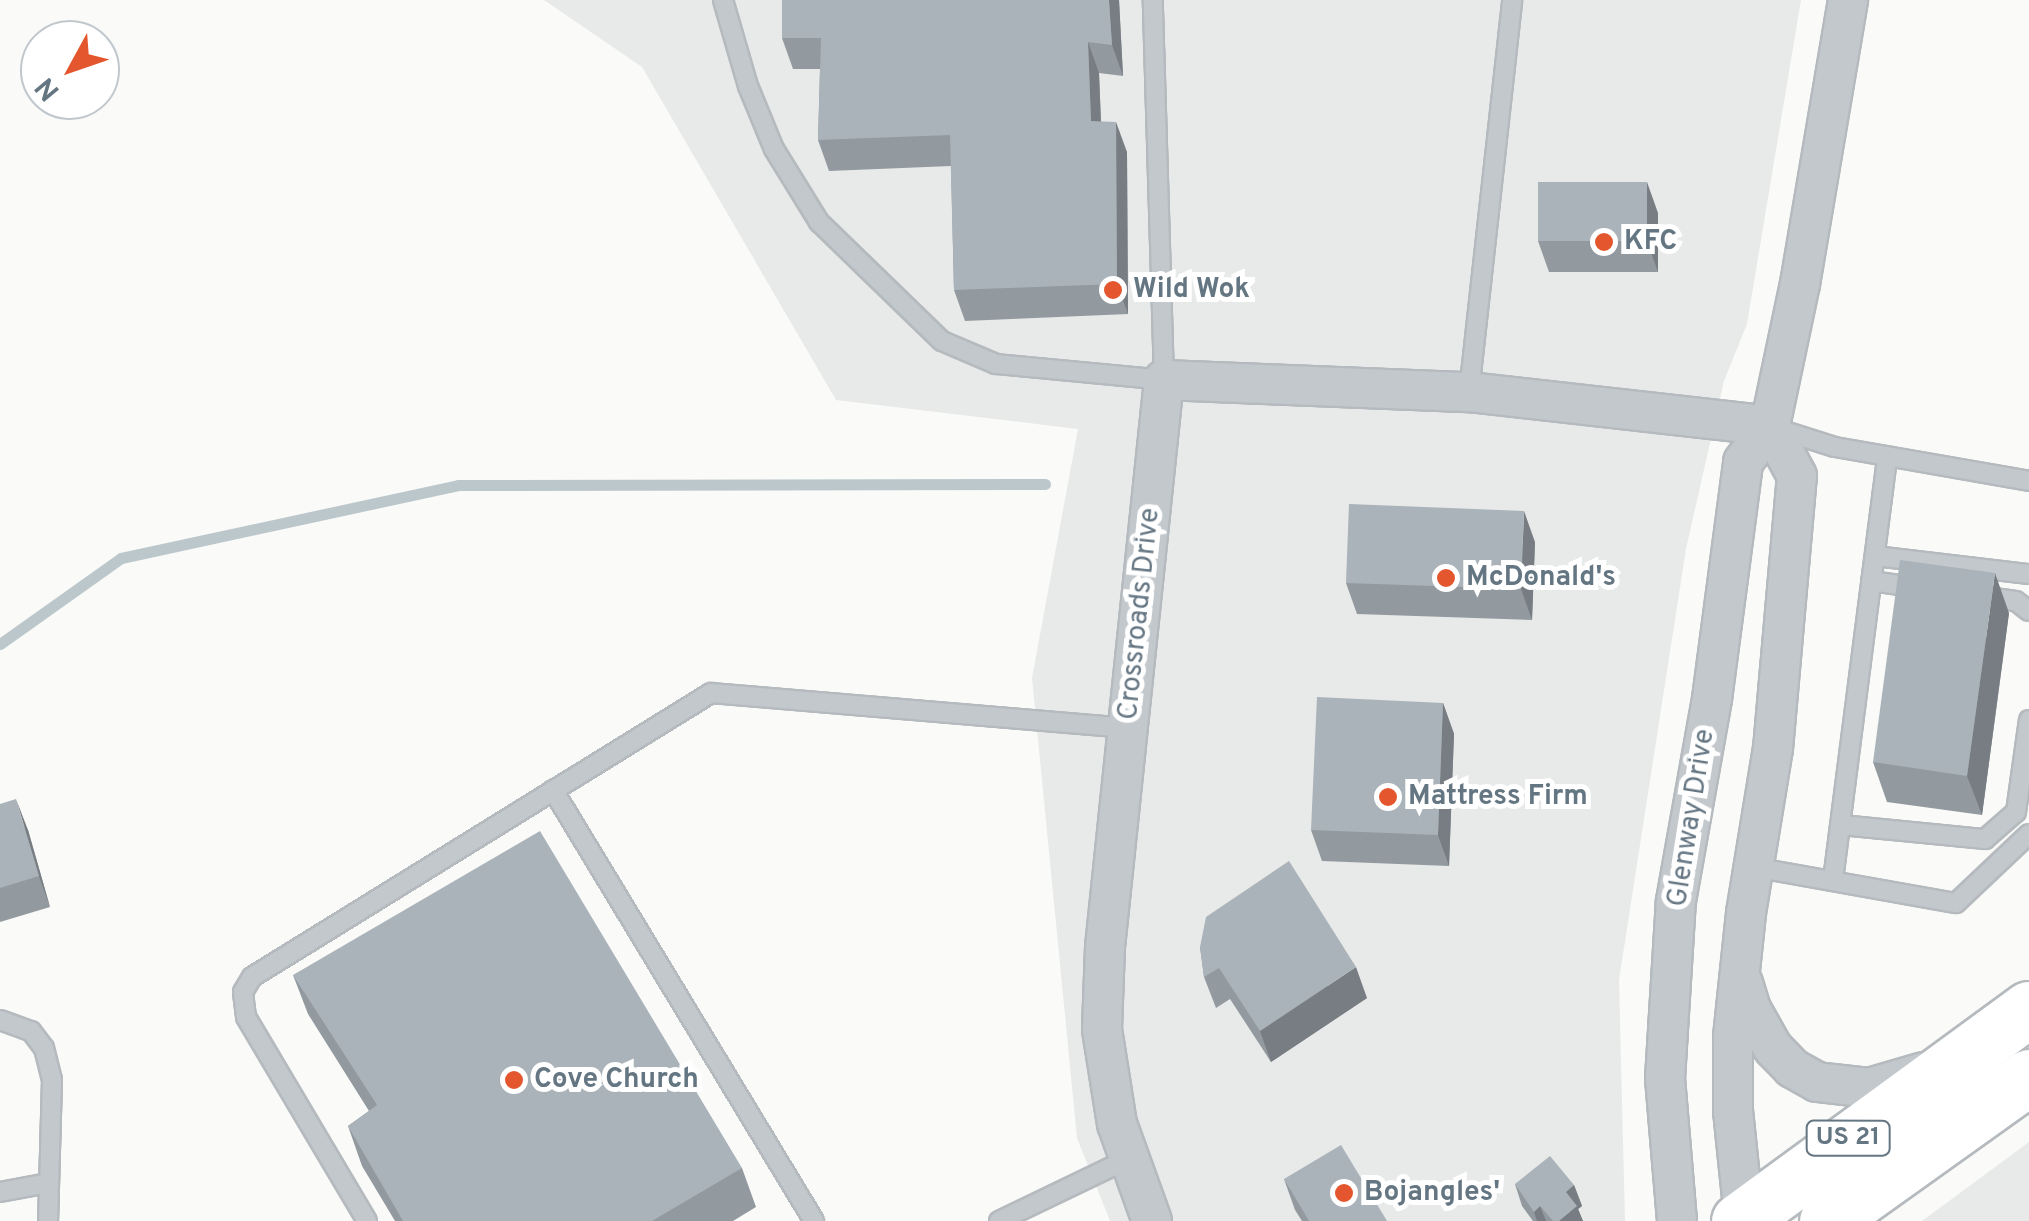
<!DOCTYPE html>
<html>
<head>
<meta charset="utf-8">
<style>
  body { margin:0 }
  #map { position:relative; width:2029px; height:1221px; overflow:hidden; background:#fafaf8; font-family:Overpass,sans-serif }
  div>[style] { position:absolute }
  .built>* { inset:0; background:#e8e9e9 }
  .stream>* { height:11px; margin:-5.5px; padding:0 5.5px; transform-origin:5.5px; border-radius:5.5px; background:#bbc7cb }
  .roads { filter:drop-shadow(2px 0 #b5babe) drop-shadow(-2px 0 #b5babe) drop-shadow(0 2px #b5babe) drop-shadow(0 -2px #b5babe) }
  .service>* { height:18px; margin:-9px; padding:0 9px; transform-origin:9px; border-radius:9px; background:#c3c8cc }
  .minor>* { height:38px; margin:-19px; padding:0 19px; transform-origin:19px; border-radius:19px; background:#c3c8cc }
  .primary>* { height:55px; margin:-27.5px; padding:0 27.5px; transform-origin:27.5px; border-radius:27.5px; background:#fff }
  .wall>* { inset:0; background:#929a9f }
  .shaded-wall>* { inset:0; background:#777d82 }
  .building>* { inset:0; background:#aab3b9 }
  .dots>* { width:28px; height:28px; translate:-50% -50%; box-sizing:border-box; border:5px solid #fff; border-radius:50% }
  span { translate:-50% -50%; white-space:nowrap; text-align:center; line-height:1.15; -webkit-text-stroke:10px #fff; paint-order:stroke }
  .shield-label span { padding:2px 8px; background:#fff; border:2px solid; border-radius:8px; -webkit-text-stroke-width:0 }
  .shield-label { font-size:25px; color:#657683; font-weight:700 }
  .poi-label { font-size:28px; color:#657683; font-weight:700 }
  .left { translate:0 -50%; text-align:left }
  .street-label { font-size:28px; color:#657683 }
  .north { position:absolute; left:20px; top:20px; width:100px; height:100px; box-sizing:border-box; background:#fff; border:2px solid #c1c8cd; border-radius:50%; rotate:230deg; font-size:28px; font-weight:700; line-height:40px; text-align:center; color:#657683 }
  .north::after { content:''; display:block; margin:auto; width:35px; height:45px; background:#e4572e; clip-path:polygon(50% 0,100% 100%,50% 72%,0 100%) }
</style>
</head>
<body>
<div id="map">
  <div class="built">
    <div style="clip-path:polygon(544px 0,1801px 0,1747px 324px,1724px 381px,1686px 549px,1619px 980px,1625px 1221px,1110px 1221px,1077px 1138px,1032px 678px,1078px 429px,836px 400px,642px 67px)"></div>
    <div style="clip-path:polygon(2029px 1142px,2029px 1221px,1922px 1221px)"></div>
  </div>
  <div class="stream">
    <div style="left:0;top:644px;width:148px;rotate:-35.4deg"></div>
    <div style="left:121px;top:558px;width:345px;rotate:-12.2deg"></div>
    <div style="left:458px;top:485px;width:587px;rotate:-0.1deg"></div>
  </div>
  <div class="roads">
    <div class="service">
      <div style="left:723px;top:0;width:90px;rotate:73.8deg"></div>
      <div style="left:748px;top:86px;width:68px;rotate:67.6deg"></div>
      <div style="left:774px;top:149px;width:86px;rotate:58.3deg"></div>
      <div style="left:819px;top:222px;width:171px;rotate:44.1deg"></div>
      <div style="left:942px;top:341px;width:59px;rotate:23.1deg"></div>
      <div style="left:996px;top:364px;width:169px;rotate:5.4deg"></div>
      <div style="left:1164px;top:380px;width:380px;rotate:-91.7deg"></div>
      <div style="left:1469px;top:392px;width:394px;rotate:-83.7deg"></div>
      <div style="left:1775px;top:428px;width:63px;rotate:17.6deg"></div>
      <div style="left:1835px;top:447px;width:197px;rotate:9.9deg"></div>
      <div style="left:1875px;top:556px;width:155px;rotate:6.7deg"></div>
      <div style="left:1871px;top:581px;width:49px;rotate:8.1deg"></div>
      <div style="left:1980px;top:596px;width:36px;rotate:8deg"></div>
      <div style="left:2016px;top:601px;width:16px;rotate:38deg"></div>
      <div style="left:553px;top:790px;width:504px;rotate:58.8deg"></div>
      <div style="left:1841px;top:825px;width:145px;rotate:5.6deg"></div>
      <div style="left:1985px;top:839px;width:41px;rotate:-41.1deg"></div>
      <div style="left:2016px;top:812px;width:93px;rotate:-82deg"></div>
      <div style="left:1753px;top:867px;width:206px;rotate:10.1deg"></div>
      <div style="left:1956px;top:903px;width:100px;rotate:-43.4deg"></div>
      <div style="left:1833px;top:880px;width:427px;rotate:-82.7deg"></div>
      <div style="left:0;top:1020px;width:33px;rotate:20deg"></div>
      <div style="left:31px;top:1031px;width:21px;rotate:53deg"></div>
      <div style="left:44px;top:1048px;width:33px;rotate:76deg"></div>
      <div style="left:52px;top:1080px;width:141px;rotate:91.6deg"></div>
      <div style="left:0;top:1192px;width:50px;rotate:-10.4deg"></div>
      <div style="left:367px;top:1221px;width:237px;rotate:-120.7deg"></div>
      <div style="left:246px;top:1017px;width:25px;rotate:-97deg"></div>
      <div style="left:243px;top:992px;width:17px;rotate:-59deg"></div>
      <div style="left:252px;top:977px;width:540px;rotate:-31.75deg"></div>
      <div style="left:711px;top:693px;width:418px;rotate:4.8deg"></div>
      <div style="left:999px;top:1221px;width:145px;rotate:-25.7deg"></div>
    </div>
    <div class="minor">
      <div style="left:1743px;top:983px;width:27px;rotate:73deg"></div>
      <div style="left:1751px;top:1009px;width:45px;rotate:60.6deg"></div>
      <div style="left:1773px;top:1048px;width:28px;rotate:46deg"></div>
      <div style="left:1792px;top:1068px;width:29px;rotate:29deg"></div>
      <div style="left:1817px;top:1082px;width:52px;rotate:6.6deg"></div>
      <div style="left:1869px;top:1088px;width:57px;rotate:-16.2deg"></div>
      <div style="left:1744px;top:1217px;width:107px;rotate:-95.9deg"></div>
      <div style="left:1733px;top:1111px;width:74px;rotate:-90deg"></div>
      <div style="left:1733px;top:1037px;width:125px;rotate:-84deg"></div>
      <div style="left:1746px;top:913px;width:166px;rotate:-80.7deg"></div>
      <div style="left:1773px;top:749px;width:274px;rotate:-85deg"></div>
      <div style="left:1797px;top:476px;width:57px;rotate:-118.4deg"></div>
      <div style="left:1152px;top:1221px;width:103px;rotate:-109.8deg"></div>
      <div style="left:1117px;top:1124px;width:96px;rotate:-99deg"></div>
      <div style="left:1102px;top:1029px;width:82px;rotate:-87.9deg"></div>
      <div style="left:1105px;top:947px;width:570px;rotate:-84.06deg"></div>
      <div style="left:1164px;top:380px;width:305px;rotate:2.3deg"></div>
      <div style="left:1469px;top:392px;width:303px;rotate:6.4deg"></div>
      <div style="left:1677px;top:1221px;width:143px;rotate:-94.8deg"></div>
      <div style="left:1665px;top:1079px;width:178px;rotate:-86.5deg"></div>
      <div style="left:1676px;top:901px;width:205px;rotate:-79.9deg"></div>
      <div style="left:1712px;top:699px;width:239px;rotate:-82.5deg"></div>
      <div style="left:1743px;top:462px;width:45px;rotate:-53.1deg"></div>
      <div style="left:1770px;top:426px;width:145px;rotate:-78.1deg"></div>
      <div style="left:1800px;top:284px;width:288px;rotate:-80.4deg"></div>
    </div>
    <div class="primary">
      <div style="left:1739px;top:1221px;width:359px;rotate:-36.2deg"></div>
      <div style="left:1827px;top:1221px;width:248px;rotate:-35.5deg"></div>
    </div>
  </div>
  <div class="wall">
    <div style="clip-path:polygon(1119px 0,1123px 76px,1099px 73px,1101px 121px,1127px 152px,1128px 314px,965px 321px,954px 290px,951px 166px,829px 171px,818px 140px,820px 69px,793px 69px,782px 38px)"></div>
    <div style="clip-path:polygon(1658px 213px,1658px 272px,1549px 272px,1538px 241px)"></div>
    <div style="clip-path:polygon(1535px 542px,1532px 620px,1357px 614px,1346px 583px)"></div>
    <div style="clip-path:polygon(2009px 613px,1982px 815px,1887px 802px,1873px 762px)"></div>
    <div style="clip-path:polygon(1443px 703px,1454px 734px,1449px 866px,1322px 861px,1311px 830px)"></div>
    <div style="clip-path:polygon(0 804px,28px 830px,50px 907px,0 922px)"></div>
    <div style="clip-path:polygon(1200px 947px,1367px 998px,1271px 1062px,1230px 999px,1216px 1008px,1204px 977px)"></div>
    <div style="clip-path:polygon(293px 975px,742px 1168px,756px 1207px,733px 1221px,395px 1221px,362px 1166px,348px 1126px,369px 1111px,308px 1014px)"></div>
    <div style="clip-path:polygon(1284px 1179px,1387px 1221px,1302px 1221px,1295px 1210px)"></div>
    <div style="clip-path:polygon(1515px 1184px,1574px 1185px,1582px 1206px,1578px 1209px,1583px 1221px,1533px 1221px,1522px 1206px)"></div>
  </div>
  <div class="shaded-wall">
    <div style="clip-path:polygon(1109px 0,1119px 0,1123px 76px,1112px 45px)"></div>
    <div style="clip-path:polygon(1088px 42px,1099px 73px,1102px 152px,1091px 121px)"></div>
    <div style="clip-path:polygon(1116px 122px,1127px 152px,1128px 314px,1117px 284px)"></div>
    <div style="clip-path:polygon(1647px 182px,1658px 213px,1658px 272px,1647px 241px)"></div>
    <div style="clip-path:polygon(1524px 511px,1535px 542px,1532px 620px,1521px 589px)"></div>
    <div style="clip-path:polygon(1995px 573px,2009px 613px,1982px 815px,1967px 776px)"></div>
    <div style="clip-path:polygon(1443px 703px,1454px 734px,1449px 866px,1438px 835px)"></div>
    <div style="clip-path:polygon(16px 799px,28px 830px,50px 907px,39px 876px)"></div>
    <div style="clip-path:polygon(1356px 967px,1367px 998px,1271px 1062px,1260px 1031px)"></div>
    <div style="clip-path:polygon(1574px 1185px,1582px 1206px,1578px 1209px,1583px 1221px,1559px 1221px,1566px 1192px)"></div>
    <div style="clip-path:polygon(1540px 1206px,1546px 1221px,1537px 1221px,1534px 1212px)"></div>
  </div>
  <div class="building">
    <div style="clip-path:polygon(782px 0,1109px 0,1112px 45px,1088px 42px,1091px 121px,1116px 122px,1117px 284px,954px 290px,950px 135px,818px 140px,821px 38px,782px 38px)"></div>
    <div style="clip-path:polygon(1538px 182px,1647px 182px,1647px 241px,1538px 241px)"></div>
    <div style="clip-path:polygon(1349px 504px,1524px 511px,1521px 589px,1346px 583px)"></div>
    <div style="clip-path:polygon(1900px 560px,1995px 573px,1967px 776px,1873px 762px)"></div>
    <div style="clip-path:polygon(1317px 697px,1443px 703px,1438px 835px,1311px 830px)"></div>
    <div style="clip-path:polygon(16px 799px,39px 876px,0 888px,0 804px)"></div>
    <div style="clip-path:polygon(540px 831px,742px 1168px,652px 1221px,403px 1221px,348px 1126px,377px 1105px,293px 975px)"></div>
    <div style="clip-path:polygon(1289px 861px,1356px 967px,1260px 1031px,1219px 968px,1204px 977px,1200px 947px,1206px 917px)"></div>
    <div style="clip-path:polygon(1341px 1145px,1387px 1221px,1309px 1221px,1284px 1179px)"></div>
    <div style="clip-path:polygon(1550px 1156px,1574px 1185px,1566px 1192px,1577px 1206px,1559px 1221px,1553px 1221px,1540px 1206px,1534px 1212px,1515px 1184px)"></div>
  </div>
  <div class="dots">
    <div style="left:1604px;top:242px;background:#e4572e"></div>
    <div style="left:1113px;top:290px;background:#e4572e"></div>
    <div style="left:1446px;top:578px;background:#e4572e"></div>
    <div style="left:1388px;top:797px;background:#e4572e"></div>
    <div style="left:514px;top:1080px;background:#e4572e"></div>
    <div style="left:1344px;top:1193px;background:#e4572e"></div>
  </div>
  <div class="shield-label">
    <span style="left:1848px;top:1138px">US 21</span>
  </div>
  <div class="poi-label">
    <span class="left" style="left:1624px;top:242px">KFC</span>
    <span class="left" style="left:1133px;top:290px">Wild Wok</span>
    <span class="left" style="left:1466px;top:578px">McDonald's</span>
    <span class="left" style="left:1408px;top:797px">Mattress Firm</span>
    <span class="left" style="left:534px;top:1080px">Cove Church</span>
    <span class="left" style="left:1364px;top:1193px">Bojangles'</span>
  </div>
  <div class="street-label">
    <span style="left:1140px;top:614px;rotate:-84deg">Crossroads Drive</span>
    <span style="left:1692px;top:818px;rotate:-81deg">Glenway Drive</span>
  </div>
  <div class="north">N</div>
</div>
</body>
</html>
